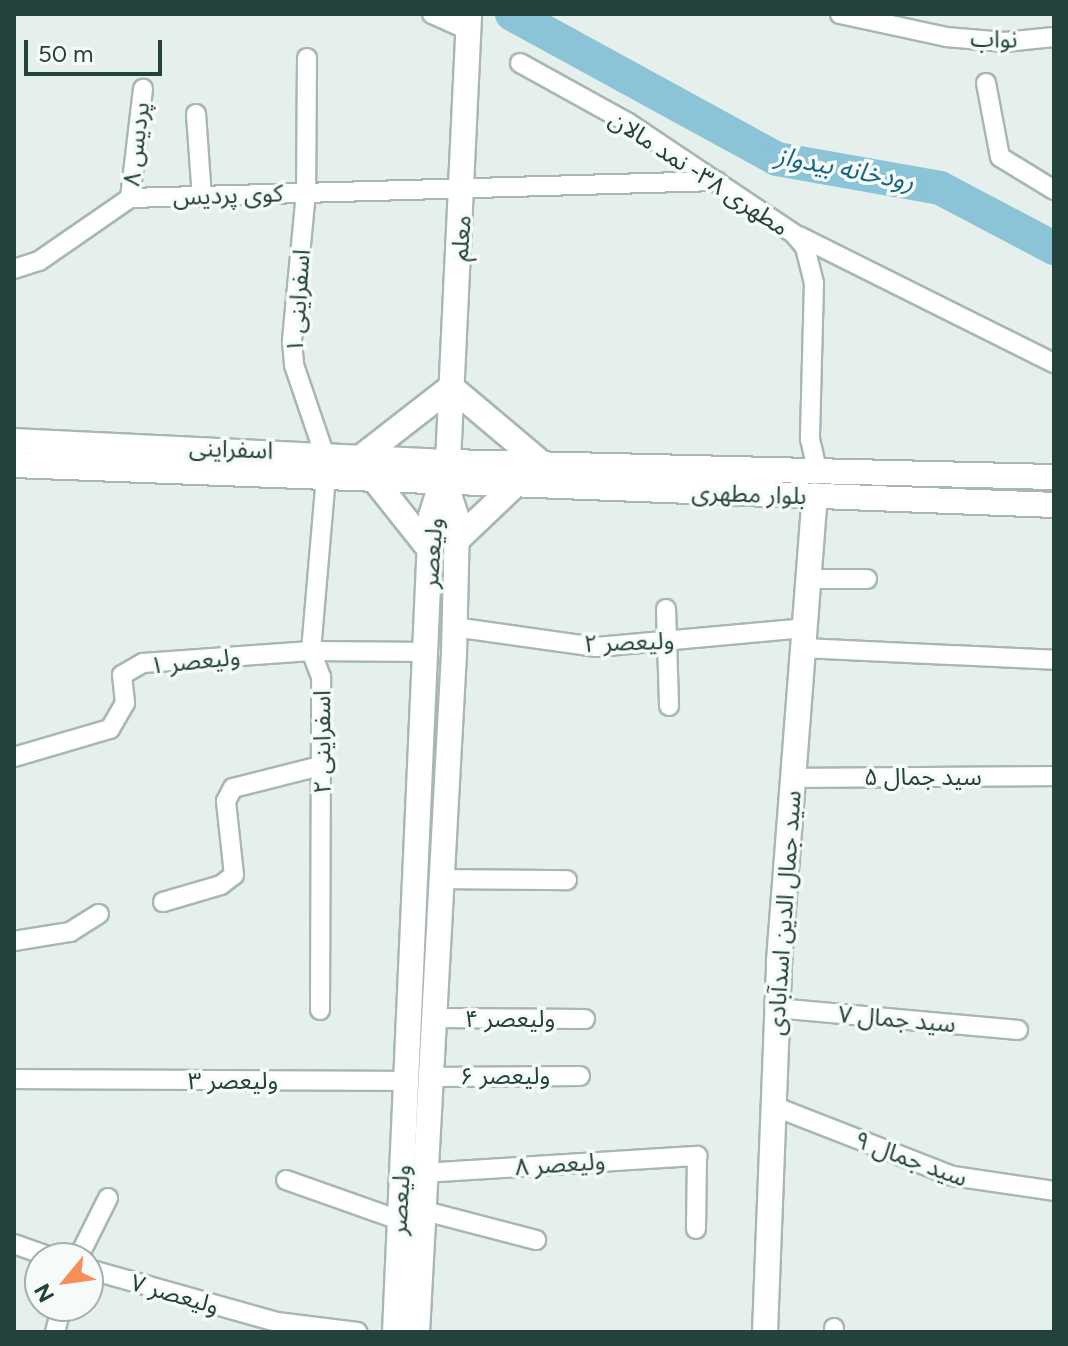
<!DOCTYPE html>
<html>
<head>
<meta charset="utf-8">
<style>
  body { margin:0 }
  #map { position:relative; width:1068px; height:1346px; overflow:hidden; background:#e5efeb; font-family:Figtree,"Noto Sans Arabic",sans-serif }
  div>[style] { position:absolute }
  .river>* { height:34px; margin:-17px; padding:0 17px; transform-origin:17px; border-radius:17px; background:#8bc4d6 }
  .roads { filter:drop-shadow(2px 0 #a7b8b3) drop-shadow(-2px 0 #a7b8b3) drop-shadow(0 2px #a7b8b3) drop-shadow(0 -2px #a7b8b3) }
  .street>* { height:18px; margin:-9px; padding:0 9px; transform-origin:9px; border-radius:9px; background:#fff }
  .secondary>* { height:24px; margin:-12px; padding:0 12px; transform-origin:12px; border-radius:12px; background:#fff }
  span { translate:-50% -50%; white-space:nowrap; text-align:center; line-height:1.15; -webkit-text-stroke:7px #f6fbf9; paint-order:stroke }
  .street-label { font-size:24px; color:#23423c }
  .water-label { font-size:26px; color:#196882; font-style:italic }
  .frame { position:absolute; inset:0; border:16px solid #23423c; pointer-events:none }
  .north { position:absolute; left:24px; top:1242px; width:80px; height:80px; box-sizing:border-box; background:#f6fbf9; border:2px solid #a2b1ad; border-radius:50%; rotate:241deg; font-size:22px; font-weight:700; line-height:32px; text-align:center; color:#23423c }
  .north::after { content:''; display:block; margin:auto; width:28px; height:36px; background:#f98d59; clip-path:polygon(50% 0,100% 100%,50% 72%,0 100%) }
  .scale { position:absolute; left:24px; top:40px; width:138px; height:36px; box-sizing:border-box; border:4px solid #23423c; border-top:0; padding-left:10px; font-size:24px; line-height:28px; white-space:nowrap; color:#23423c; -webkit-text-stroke:6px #f6fbf9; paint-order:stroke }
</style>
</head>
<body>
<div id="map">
  <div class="river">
    <div style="left:512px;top:14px;width:302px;rotate:28.7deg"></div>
    <div style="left:777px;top:159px;width:166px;rotate:10.1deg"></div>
    <div style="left:940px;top:188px;width:129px;rotate:27.8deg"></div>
  </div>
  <div class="roads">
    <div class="street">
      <div style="left:432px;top:14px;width:39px;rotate:24deg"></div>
      <div style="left:840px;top:14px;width:108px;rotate:12.2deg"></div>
      <div style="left:946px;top:37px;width:59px;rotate:4.8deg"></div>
      <div style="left:1005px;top:42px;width:49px;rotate:-5.8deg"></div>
      <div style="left:307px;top:58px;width:134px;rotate:90.4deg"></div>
      <div style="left:306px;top:192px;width:150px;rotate:95.4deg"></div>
      <div style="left:292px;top:341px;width:24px;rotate:85deg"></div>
      <div style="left:294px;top:365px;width:93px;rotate:71.2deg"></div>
      <div style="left:520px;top:63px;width:122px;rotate:28.9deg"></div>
      <div style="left:627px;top:122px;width:201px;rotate:33.8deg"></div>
      <div style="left:794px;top:234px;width:17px;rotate:50deg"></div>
      <div style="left:805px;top:247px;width:37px;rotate:76deg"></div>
      <div style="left:814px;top:283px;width:156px;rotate:91.5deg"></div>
      <div style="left:810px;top:439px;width:31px;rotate:77deg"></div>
      <div style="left:986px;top:83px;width:75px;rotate:79.3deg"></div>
      <div style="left:1000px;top:157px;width:63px;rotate:31.4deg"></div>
      <div style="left:196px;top:114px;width:83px;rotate:85.9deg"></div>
      <div style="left:130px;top:198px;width:110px;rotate:-83.2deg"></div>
      <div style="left:799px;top:236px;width:285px;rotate:26.5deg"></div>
      <div style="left:14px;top:269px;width:26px;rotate:-18deg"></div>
      <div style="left:39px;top:261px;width:111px;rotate:-34.7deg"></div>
      <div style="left:130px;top:198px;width:587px;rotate:-1.66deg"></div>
      <div style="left:808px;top:579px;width:59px"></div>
      <div style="left:666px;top:609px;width:97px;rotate:88.2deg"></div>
      <div style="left:454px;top:627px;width:144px;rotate:8deg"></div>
      <div style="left:597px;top:647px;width:208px;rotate:-5.2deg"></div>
      <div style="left:803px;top:648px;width:251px;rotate:2.7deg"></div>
      <div style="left:14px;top:757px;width:100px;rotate:-16.3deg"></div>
      <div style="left:110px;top:729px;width:30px;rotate:-60deg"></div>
      <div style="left:125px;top:703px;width:28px;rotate:-96deg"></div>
      <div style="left:122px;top:675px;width:24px;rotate:-30deg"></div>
      <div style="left:143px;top:663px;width:168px;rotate:-4.1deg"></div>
      <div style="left:311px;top:651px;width:117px;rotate:0.5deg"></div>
      <div style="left:793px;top:778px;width:261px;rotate:-0.4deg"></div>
      <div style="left:443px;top:879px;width:124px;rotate:0.5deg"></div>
      <div style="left:163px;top:902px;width:60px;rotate:-16.3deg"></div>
      <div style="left:221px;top:885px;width:16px;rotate:-38deg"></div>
      <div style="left:234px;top:875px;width:74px;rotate:-96.2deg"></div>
      <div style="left:226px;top:801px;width:15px;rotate:-62deg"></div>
      <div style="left:233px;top:788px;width:90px;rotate:-14.2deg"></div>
      <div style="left:14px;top:941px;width:57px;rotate:-9.1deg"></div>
      <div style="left:70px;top:932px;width:34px;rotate:-32deg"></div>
      <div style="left:777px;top:1008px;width:242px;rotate:5.2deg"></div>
      <div style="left:320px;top:1010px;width:333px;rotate:-89.8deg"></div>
      <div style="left:321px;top:677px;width:28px;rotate:-111deg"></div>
      <div style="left:311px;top:651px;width:177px;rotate:-85.1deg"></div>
      <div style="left:434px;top:1018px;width:151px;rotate:0.4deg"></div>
      <div style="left:431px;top:1077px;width:149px;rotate:-0.4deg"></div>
      <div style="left:14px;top:1079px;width:393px;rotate:0.3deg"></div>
      <div style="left:773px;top:1106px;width:193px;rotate:21.3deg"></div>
      <div style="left:953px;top:1176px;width:102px;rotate:8.4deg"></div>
      <div style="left:424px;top:1173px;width:274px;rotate:-3.6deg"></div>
      <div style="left:697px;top:1156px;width:73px;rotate:90.8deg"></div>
      <div style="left:286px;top:1180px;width:120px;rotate:19.5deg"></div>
      <div style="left:421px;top:1210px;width:119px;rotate:14.6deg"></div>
      <div style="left:14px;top:1244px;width:41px;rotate:19.7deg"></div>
      <div style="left:78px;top:1258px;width:67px;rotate:-63.4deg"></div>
      <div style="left:88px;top:1269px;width:196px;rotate:15.7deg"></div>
      <div style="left:277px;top:1322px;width:81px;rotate:7.1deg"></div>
      <div style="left:834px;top:1328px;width:4px;rotate:90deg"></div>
      <div style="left:55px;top:1332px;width:27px;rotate:-75deg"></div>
    </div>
    <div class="secondary">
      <div style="left:451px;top:387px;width:116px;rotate:40.1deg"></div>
      <div style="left:14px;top:441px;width:435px;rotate:2.8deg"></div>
      <div style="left:448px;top:462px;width:606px;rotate:1.42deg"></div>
      <div style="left:365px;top:454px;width:109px;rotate:-37.9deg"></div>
      <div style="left:14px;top:465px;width:1041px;rotate:2.2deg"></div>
      <div style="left:373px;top:478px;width:92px;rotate:51.6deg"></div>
      <div style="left:456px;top:541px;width:79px;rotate:-43.5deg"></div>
      <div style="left:395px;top:1332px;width:817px;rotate:-87.47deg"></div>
      <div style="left:431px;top:516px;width:57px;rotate:-72.5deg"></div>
      <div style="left:448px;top:462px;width:448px;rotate:-87.3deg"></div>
      <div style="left:417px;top:1332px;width:679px;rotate:-86.88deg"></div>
      <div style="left:454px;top:654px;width:135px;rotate:-88.7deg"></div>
      <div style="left:457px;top:519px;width:38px;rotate:-108deg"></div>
      <div style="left:765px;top:1332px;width:371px;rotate:-87.8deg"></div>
      <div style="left:779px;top:961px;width:467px;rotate:-85.6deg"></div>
    </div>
  </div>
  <div class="street-label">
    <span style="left:994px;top:39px;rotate:1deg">نواب</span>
    <span style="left:136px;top:144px;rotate:-83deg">پردیس ۸</span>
    <span style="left:699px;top:173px;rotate:33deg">مطهری ۳۸- نمد مالان</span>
    <span style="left:228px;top:195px;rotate:-2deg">کوی پردیس</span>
    <span style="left:461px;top:238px;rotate:-86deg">معلم</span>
    <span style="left:298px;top:301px;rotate:-86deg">اسفراینی ۱</span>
    <span style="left:231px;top:449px;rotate:2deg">اسفراینی</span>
    <span style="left:749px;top:494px;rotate:2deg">بلوار مطهری</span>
    <span style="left:432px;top:553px;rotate:-86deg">ولیعصر</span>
    <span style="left:629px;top:642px;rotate:-2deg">ولیعصر ۲</span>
    <span style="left:195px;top:661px;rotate:-6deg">ولیعصر ۱</span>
    <span style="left:322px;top:742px;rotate:-90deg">اسفراینی ۲</span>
    <span style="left:923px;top:777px">سید جمال ۵</span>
    <span style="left:784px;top:913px;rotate:-86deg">سید جمال الدین اسدآبادی</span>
    <span style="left:510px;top:1019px">ولیعصر ۴</span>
    <span style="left:897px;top:1019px;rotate:5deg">سید جمال ۷</span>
    <span style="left:505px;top:1076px">ولیعصر ۶</span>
    <span style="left:233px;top:1081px">ولیعصر ۳</span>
    <span style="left:911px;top:1159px;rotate:20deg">سید جمال ۹</span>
    <span style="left:560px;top:1164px;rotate:-4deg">ولیعصر ۸</span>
    <span style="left:400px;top:1200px;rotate:-87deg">ولیعصر</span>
    <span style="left:175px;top:1294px;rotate:16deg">ولیعصر ۷</span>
  </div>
  <div class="water-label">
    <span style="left:845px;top:169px;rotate:11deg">رودخانه بیدواز</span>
  </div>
  <div class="frame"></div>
  <div class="north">N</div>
  <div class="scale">50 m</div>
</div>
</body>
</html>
